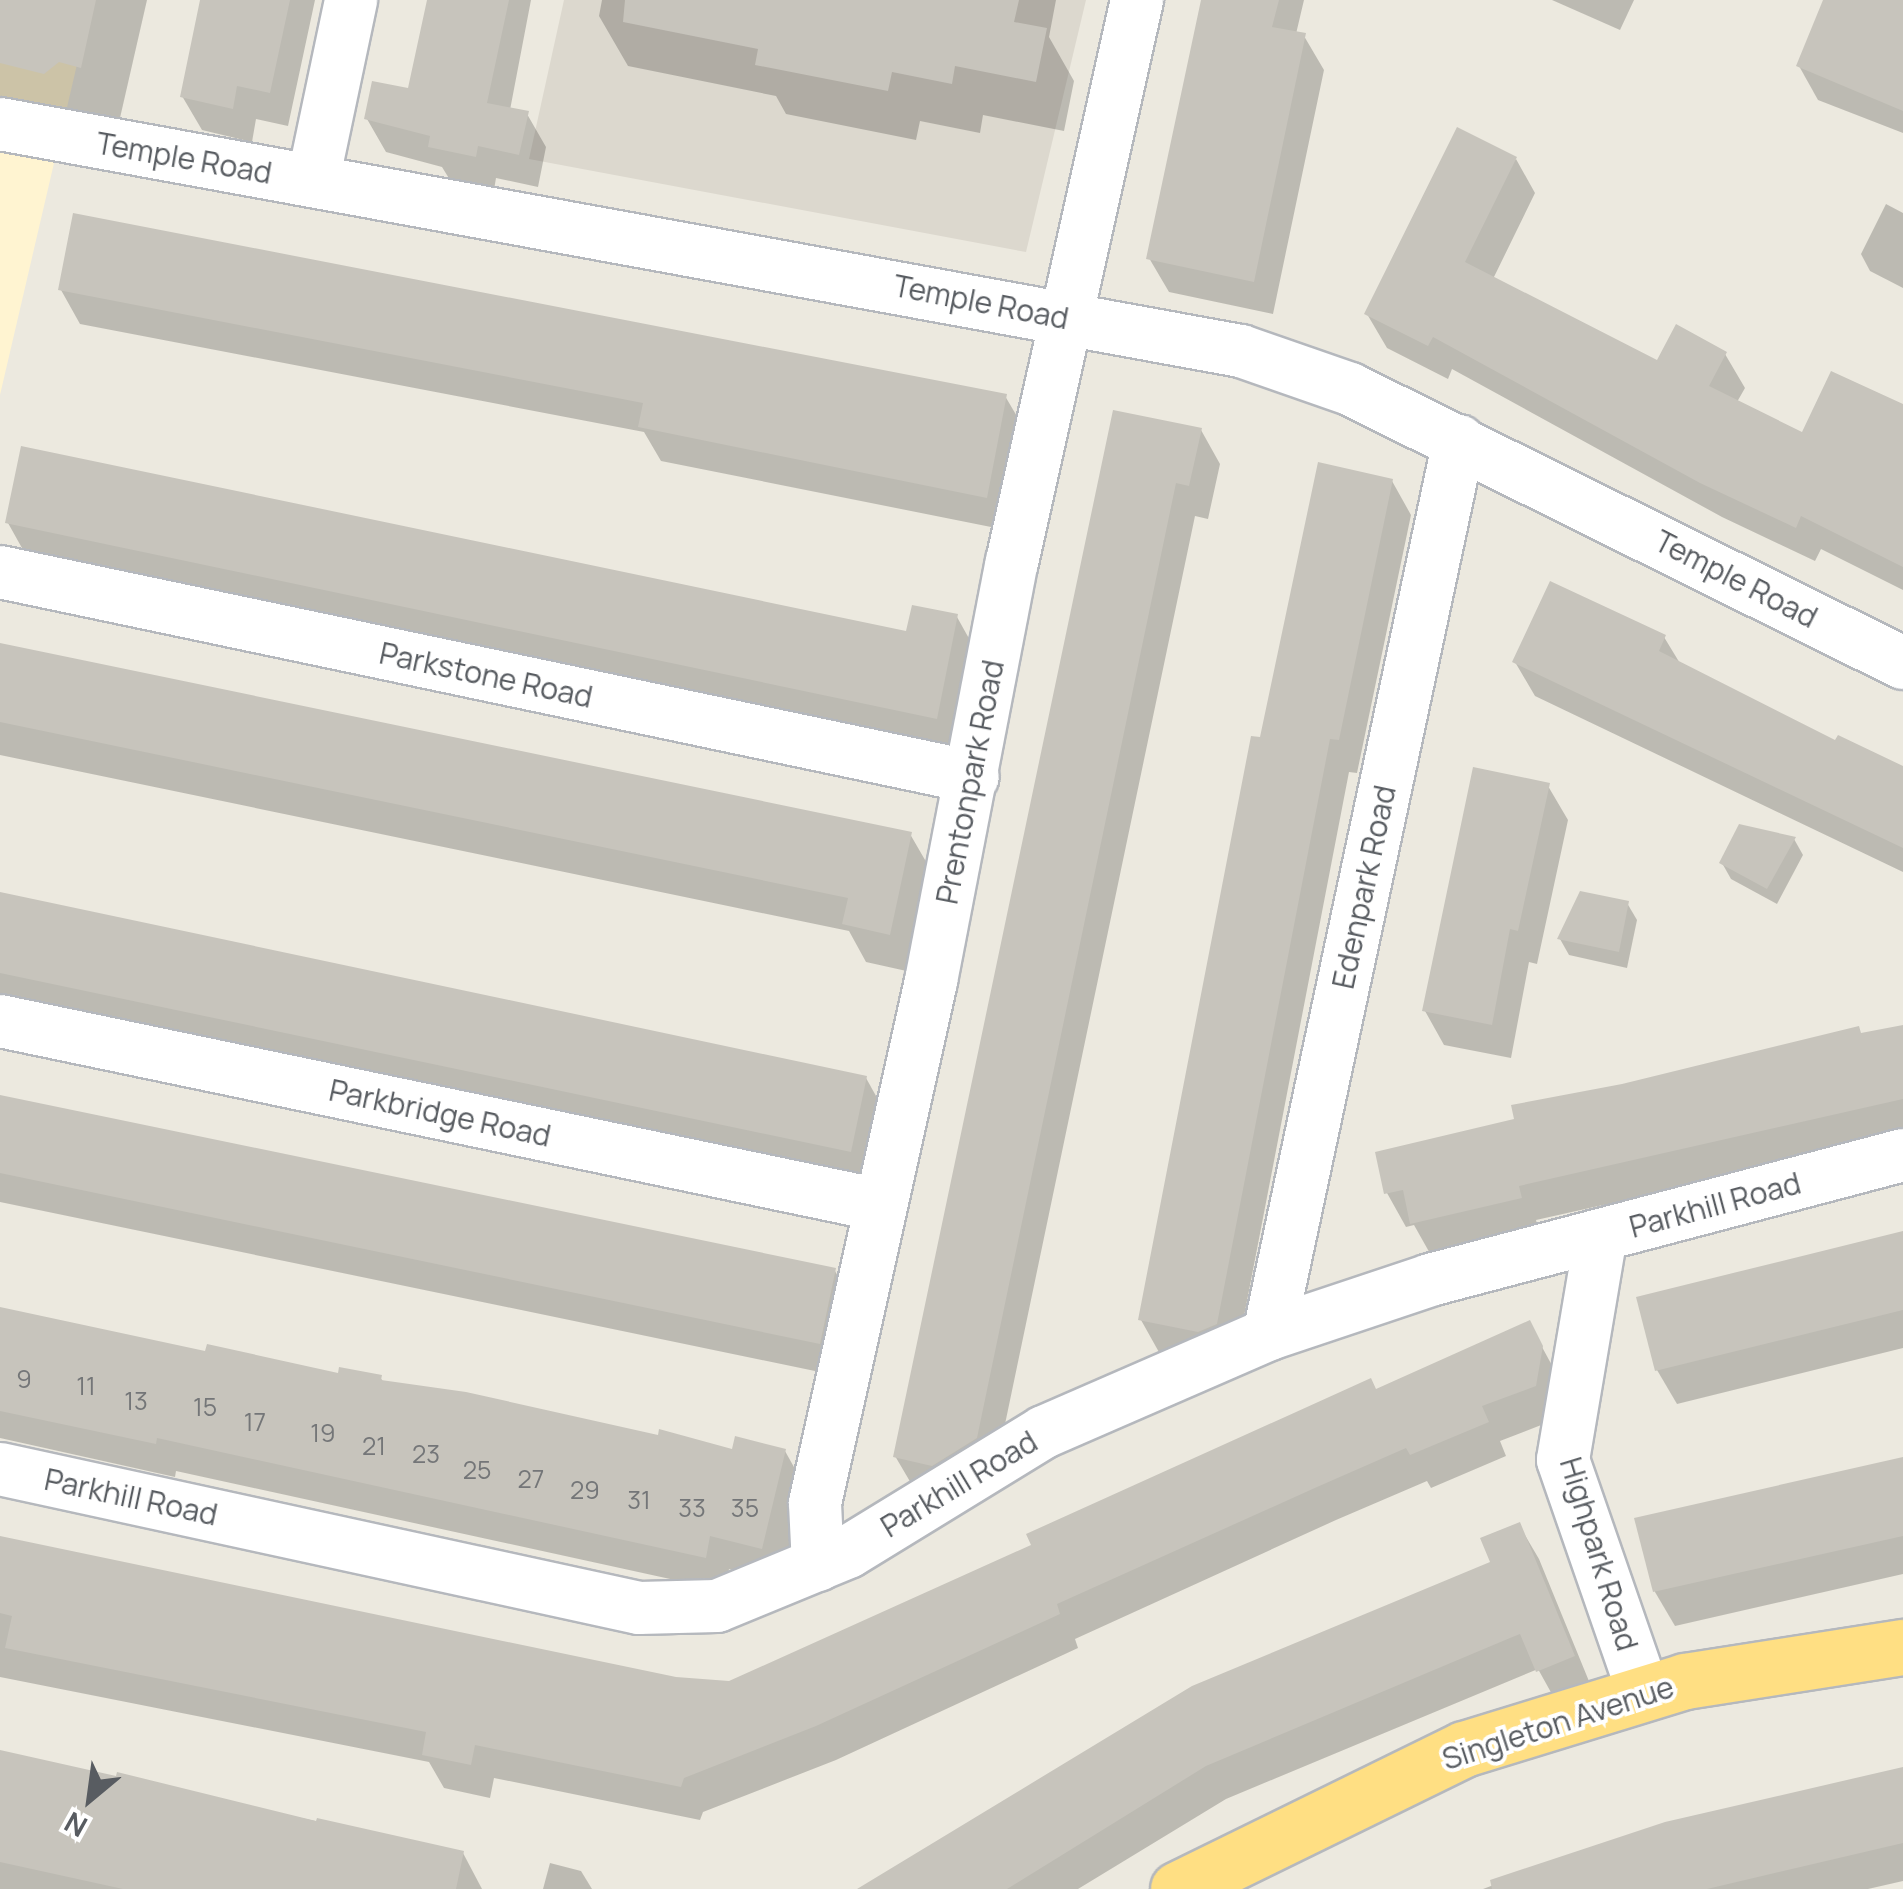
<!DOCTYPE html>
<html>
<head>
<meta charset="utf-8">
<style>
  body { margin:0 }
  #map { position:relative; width:1903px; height:1889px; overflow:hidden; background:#ece9df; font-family:Manrope,sans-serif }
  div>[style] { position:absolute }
  .commercial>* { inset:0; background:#fff4d1 }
  .education>* { inset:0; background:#dcd8ce }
  .shadow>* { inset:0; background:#0003 }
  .building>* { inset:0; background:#c7c4bc }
  .roads { filter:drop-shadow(2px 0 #b5b8bd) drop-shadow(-2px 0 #b5b8bd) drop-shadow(0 2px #b5b8bd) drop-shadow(0 -2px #b5b8bd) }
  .street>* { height:52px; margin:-26px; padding:0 26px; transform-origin:26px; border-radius:26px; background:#fff }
  .highway>* { height:55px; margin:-27.5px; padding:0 27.5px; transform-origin:27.5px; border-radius:27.5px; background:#ffdf83 }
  span { translate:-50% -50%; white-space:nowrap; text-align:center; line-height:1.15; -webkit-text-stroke:8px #fff; paint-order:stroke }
  .number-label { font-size:25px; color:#747678 }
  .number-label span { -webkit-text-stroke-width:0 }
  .street-label { font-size:30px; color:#585c61 }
  .north { position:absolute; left:40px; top:1749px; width:100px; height:100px; -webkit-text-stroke:8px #fff; paint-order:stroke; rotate:209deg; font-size:28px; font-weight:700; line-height:40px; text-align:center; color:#585c61 }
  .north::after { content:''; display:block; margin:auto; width:35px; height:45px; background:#585c61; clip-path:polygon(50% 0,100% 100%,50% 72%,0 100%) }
</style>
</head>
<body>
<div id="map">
  <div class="commercial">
    <div style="clip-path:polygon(0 0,92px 0,0 395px)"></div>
  </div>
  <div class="education">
    <div style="clip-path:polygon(564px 0,1086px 0,1026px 252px,529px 159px)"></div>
  </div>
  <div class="shadow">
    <div style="clip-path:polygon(0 0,147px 0,117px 131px,0 118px)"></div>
    <div style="clip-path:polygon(203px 0,315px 0,288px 126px,256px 119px,252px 142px,202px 130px,182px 96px)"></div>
    <div style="clip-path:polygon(428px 0,531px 0,510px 110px,527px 114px,546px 147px,538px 187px,496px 178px,494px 190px,450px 180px,442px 167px,386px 152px,367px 119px,410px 91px)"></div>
    <div style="clip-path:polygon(602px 0,1056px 0,1049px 37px,1074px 81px,1064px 131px,983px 115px,980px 133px,920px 121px,916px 140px,786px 114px,776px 96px,628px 66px,599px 16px)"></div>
    <div style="clip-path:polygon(1204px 0,1304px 0,1296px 34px,1304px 36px,1324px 70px,1273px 314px,1169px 292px,1149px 258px)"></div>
    <div style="clip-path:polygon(1552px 0,1634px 0,1620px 30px)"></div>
    <div style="clip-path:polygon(1826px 0,1886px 0,1903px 7px,1903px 133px,1818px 100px,1799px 66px)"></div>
    <div style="clip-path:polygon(1516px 159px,1535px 193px,1493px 279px,1658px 363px,1725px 354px,1745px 388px,1737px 402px,1803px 435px,1903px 457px,1903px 590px,1821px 549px,1815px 561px,1722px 517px,1452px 369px,1448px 379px,1387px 348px,1367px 314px)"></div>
    <div style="clip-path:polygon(1886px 204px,1903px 213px,1903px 288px,1870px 271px,1861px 254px)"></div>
    <div style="clip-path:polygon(61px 290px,1005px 396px,1025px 430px,1006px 530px,661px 461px,644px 432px,80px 324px)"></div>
    <div style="clip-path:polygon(1115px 412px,1201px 430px,1220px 464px,1208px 519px,1195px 516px,995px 1472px,915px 1490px,895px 1456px)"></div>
    <div style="clip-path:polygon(1392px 481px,1411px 515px,1357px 773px,1349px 772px,1236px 1358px,1160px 1354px,1141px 1320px,1262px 740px)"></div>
    <div style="clip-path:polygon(8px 523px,908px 634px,957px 617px,976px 651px,955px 752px,27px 557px)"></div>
    <div style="clip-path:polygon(1664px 637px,1681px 665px,1837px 743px,1903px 769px,1903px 872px,1535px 696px,1515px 662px)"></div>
    <div style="clip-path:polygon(0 646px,910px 834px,932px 872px,911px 972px,866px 962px,849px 931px,0 755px)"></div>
    <div style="clip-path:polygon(1548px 786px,1568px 820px,1537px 964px,1529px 962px,1511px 1058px,1444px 1045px,1425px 1011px)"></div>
    <div style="clip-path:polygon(1794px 839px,1803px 855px,1777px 904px,1731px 879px,1722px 863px)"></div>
    <div style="clip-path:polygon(0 896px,866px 1078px,885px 1112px,870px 1185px,0 1001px)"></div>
    <div style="clip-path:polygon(1627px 903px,1637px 920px,1627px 968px,1569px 955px,1560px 939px)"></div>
    <div style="clip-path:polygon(1903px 1027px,1903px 1138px,1536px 1220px,1539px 1232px,1432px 1257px,1414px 1225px,1406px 1227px,1387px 1193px,1862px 1035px)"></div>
    <div style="clip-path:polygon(0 1097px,835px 1271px,854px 1305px,839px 1376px,0 1202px)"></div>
    <div style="clip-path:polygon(1903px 1233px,1903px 1348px,1677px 1404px,1657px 1370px)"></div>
    <div style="clip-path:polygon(0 1308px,207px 1354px,339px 1376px,380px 1377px,384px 1383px,734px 1452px,785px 1451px,804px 1485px,781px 1582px,729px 1569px,725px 1591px,176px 1471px,175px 1477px,0 1438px)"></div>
    <div style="clip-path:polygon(1529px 1323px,1561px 1382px,1554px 1420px,1500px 1441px,1506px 1456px,1431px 1488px,1427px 1481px,1336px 1520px,1075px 1639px,1078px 1648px,836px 1760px,703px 1812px,700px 1820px,494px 1778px,490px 1798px,444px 1788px,429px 1762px,0 1677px,0 1539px,676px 1679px,729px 1683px)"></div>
    <div style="clip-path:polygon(1903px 1459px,1903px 1574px,1675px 1626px,1655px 1592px,1637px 1520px)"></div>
    <div style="clip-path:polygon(1519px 1525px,1539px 1559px,1593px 1691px,1558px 1705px,1538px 1669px,1226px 1799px,1078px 1889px,864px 1889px,1494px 1564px)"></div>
    <div style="clip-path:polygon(0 1753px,463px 1853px,482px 1889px,0 1889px)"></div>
    <div style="clip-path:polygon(1903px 1769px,1903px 1881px,1868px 1889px,1483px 1889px,1554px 1862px)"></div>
    <div style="clip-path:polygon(550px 1863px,581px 1871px,592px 1889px,543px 1889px)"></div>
  </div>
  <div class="building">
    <div style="clip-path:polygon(0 0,96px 0,81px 68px,59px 62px,44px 74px,0 63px)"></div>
    <div style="clip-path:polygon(200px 0,290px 0,270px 93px,237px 86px,233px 109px,180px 97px)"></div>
    <div style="clip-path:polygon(427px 0,509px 0,487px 103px,529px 111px,519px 155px,478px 146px,476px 157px,428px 147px,430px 136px,364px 119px,372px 81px,408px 88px)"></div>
    <div style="clip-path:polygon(625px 0,1019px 0,1014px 22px,1047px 28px,1036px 82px,955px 66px,952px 84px,892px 72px,888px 91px,755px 65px,758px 49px,623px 22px)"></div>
    <div style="clip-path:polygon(1201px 0,1279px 0,1272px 27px,1306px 33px,1254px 282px,1146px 259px)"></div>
    <div style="clip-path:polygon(1823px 0,1903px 0,1903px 111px,1796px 66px)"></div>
    <div style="clip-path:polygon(1457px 127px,1517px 157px,1465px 262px,1657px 360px,1676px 324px,1727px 352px,1709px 386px,1802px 432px,1831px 371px,1903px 404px,1903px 567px,1801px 516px,1796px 528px,1700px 483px,1433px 337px,1428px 346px,1364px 314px)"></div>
    <div style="clip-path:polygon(73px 213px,1007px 394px,987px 498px,638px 427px,643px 403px,58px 290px)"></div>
    <div style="clip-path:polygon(1113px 410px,1202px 428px,1189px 486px,1176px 483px,977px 1438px,932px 1466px,893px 1457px)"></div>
    <div style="clip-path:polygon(21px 446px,906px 631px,912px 605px,958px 614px,937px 719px,5px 523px)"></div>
    <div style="clip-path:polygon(1318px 462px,1393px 479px,1339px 740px,1330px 739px,1217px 1324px,1198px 1332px,1138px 1320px,1251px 736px,1260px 737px)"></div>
    <div style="clip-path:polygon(1550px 581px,1666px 635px,1659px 651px,1835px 740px,1838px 735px,1903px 766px,1903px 848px,1512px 662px)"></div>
    <div style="clip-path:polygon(0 643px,912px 832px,890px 935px,842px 924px,848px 898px,0 722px)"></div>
    <div style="clip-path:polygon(1473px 767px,1550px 783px,1518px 931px,1510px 929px,1492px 1025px,1422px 1011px)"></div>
    <div style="clip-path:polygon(1739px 824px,1796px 837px,1767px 889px,1719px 863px)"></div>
    <div style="clip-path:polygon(1580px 891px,1629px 901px,1619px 952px,1557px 939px)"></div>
    <div style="clip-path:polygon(0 892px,867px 1076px,851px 1152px,0 973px)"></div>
    <div style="clip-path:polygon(1903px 1025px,1903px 1099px,1519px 1186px,1522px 1198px,1410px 1224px,1403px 1190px,1384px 1194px,1375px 1152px,1514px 1119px,1511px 1105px,1622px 1084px,1859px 1026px,1861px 1033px)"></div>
    <div style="clip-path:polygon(0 1095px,836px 1268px,820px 1344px,0 1173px)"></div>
    <div style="clip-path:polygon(1903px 1231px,1903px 1310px,1655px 1371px,1636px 1297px)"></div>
    <div style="clip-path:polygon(0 1307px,205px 1351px,207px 1344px,338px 1373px,339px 1367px,382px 1375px,381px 1380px,466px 1392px,658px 1435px,659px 1429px,732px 1449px,735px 1436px,786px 1449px,762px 1549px,710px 1536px,706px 1558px,157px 1438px,156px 1444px,0 1411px)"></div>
    <div style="clip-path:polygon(1530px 1320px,1543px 1346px,1536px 1386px,1482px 1406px,1489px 1422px,1410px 1455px,1406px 1448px,1317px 1487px,1057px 1604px,1060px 1614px,816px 1726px,684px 1778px,681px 1787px,475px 1745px,471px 1765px,422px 1755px,426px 1732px,5px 1648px,12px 1616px,0 1613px,0 1536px,676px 1677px,729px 1681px,1031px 1545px,1026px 1534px,1285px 1417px,1371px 1378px,1376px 1389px)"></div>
    <div style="clip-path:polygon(1903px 1457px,1903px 1536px,1653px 1592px,1634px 1518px)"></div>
    <div style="clip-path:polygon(1520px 1522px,1575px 1656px,1536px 1672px,1520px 1634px,1510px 1638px,1206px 1766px,1007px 1889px,857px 1889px,1192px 1686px,1490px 1562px,1480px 1538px)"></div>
    <div style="clip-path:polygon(0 1750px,116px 1776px,117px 1772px,316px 1821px,317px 1818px,464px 1851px,456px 1889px,123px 1889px,0 1862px)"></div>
    <div style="clip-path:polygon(1903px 1767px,1903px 1843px,1707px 1889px,1492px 1889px,1490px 1880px,1665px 1822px)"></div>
  </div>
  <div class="roads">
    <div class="street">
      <div style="left:0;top:124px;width:1262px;rotate:10.37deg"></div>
      <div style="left:1241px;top:351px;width:115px;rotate:19.2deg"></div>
      <div style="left:1350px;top:389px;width:617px;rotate:26.36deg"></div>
      <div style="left:313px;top:181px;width:185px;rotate:-78.1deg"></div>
      <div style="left:0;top:572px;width:994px;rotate:11.9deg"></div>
      <div style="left:0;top:1021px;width:899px;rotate:11.81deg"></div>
      <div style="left:1601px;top:1235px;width:228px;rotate:99.6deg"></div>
      <div style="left:1563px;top:1460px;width:248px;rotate:70.9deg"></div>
      <div style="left:1269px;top:1334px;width:913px;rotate:-77.99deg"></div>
      <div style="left:0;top:1469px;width:654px;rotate:12.27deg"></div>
      <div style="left:639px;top:1608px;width:78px;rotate:-1.5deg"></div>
      <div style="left:717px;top:1606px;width:142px;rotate:-22.4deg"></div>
      <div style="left:848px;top:1552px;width:230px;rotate:-31.5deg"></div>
      <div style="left:1044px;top:1432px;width:245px;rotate:-23.5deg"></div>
      <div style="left:1269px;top:1334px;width:170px;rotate:-18.5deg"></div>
      <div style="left:1430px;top:1280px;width:489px;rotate:-14.8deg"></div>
      <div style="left:818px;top:1565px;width:62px;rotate:-92.8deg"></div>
      <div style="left:815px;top:1503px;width:535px;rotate:-77.47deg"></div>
      <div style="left:931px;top:981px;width:427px;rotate:-79.1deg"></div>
      <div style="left:1012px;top:562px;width:576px;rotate:-77.46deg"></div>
    </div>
    <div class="highway">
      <div style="left:1178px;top:1889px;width:318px;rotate:-26.1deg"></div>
      <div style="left:1464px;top:1749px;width:231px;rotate:-17.1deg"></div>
      <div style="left:1685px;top:1681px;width:221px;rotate:-8.9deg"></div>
    </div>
  </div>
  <div class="number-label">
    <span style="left:24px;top:1379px">9</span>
    <span style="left:86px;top:1386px">11</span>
    <span style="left:136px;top:1401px">13</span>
    <span style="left:205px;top:1407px">15</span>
    <span style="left:255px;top:1422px">17</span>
    <span style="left:323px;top:1433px">19</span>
    <span style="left:374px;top:1446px">21</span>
    <span style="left:426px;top:1454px">23</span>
    <span style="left:477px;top:1470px">25</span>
    <span style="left:531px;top:1479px">27</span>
    <span style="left:585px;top:1490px">29</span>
    <span style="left:639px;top:1500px">31</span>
    <span style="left:692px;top:1508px">33</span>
    <span style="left:745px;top:1508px">35</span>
  </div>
  <div class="street-label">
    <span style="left:184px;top:158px;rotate:10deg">Temple Road</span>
    <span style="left:981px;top:302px;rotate:11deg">Temple Road</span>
    <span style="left:1736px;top:579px;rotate:27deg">Temple Road</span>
    <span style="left:486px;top:675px;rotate:12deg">Parkstone Road</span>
    <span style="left:970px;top:782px;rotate:-79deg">Prentonpark Road</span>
    <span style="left:1364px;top:887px;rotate:-78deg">Edenpark Road</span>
    <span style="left:440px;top:1113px;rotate:12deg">Parkbridge Road</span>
    <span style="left:1715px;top:1205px;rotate:-15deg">Parkhill Road</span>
    <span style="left:959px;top:1484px;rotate:-31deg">Parkhill Road</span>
    <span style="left:131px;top:1497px;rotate:12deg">Parkhill Road</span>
    <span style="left:1599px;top:1554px;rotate:73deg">Highpark Road</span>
    <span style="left:1558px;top:1723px;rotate:-18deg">Singleton Avenue</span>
  </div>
  <div class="north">N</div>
</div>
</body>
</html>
